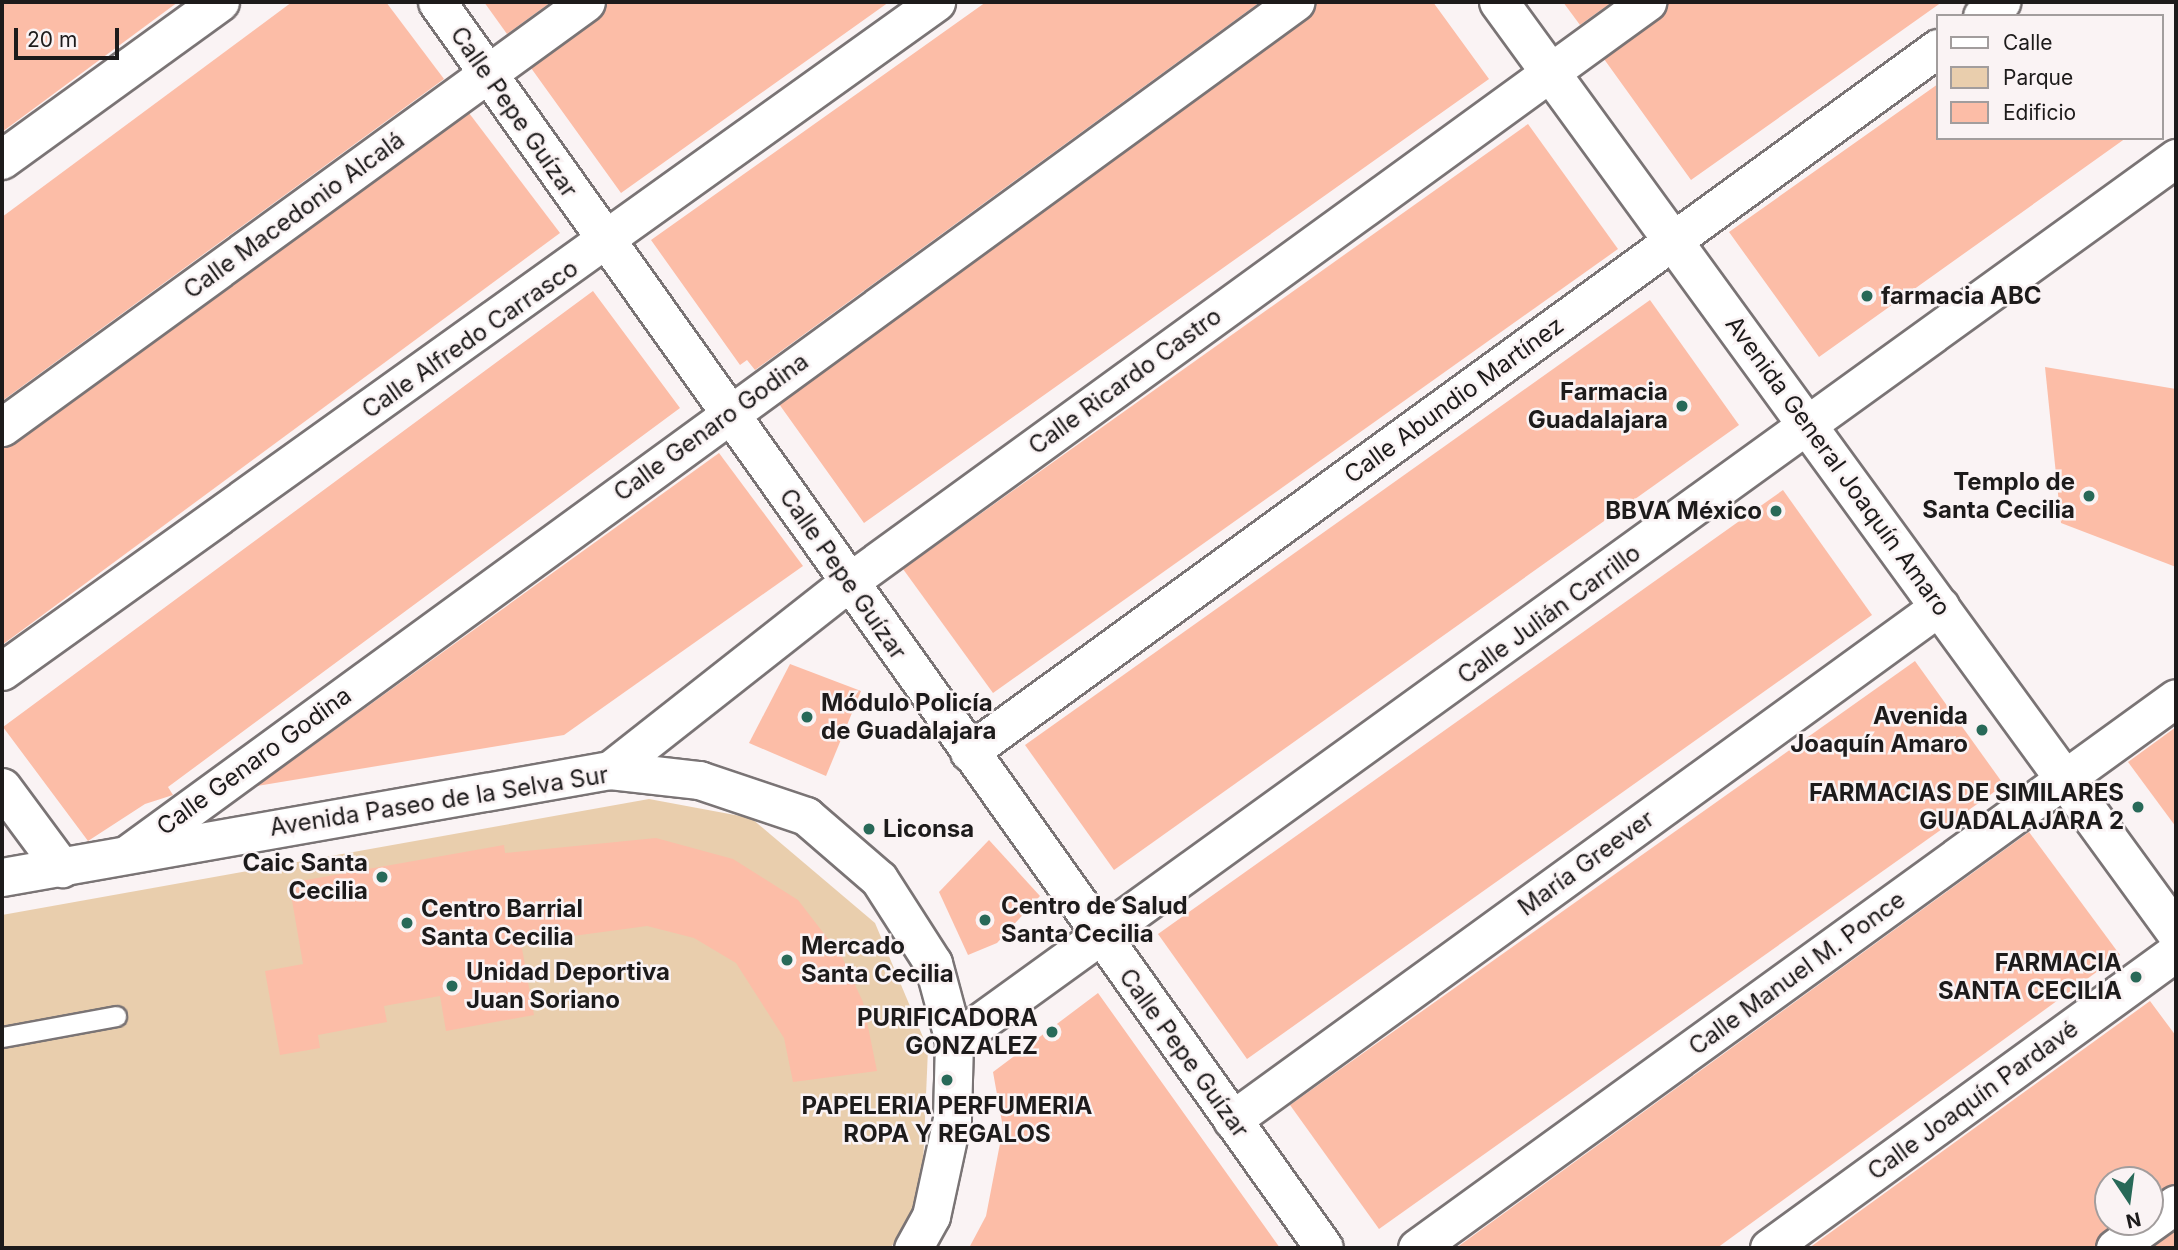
<!DOCTYPE html>
<html>
<head>
<meta charset="utf-8">
<style>
  body { margin:0 }
  #map { position:relative; width:2178px; height:1250px; overflow:hidden; background:#faf3f4; font-family:Inter,sans-serif }
  div>[style] { position:absolute }
  .green>* { inset:0; background:#e9cead }
  .building>* { inset:0; background:#fcbda7 }
  .roads { filter:drop-shadow(2px 0 #7a7475) drop-shadow(-2px 0 #7a7475) drop-shadow(0 2px #7a7475) drop-shadow(0 -2px #7a7475) }
  .lane>* { height:19px; margin:-9.5px; padding:0 9.5px; transform-origin:9.5px; border-radius:9.5px; background:#fff }
  .street>* { height:37px; margin:-18.5px; padding:0 18.5px; transform-origin:18.5px; border-radius:18.5px; background:#fff }
  .secondary>* { height:38px; margin:-19px; padding:0 19px; transform-origin:19px; border-radius:19px; background:#fff }
  .dots>* { width:19px; height:19px; translate:-50% -50%; box-sizing:border-box; border:4px solid #faf3f4; border-radius:50% }
  span { translate:-50% -50%; white-space:nowrap; text-align:center; line-height:1.15; -webkit-text-stroke:5px #faf3f4; paint-order:stroke }
  .street-label { font-size:24px; color:#1d1b1b }
  .poi-label { font-size:24px; color:#1d1b1b; font-weight:700 }
  .left { translate:0 -50%; text-align:left }
  .right { translate:-100% -50%; text-align:right }
  .frame { position:absolute; inset:0; border:4px solid #1d1b1b; pointer-events:none }
  .legend { position:absolute; left:1936px; top:14px; width:228px; height:126px; box-sizing:border-box; background:#faf3f4; border:2px solid #a29d9d; margin:0; padding:9px 12px; list-style:none; font-size:21px; color:#1d1b1b }
  .legend li { display:flex; align-items:center; gap:14px; height:35px }
  .legend b { width:35px; border:2px solid #a29d9d }
  .north { position:absolute; left:2094px; top:1166px; width:70px; height:70px; box-sizing:border-box; background:#faf3f4; border:2px solid #a29d9d; border-radius:50%; rotate:167deg; font-size:19px; font-weight:700; line-height:28px; text-align:center; color:#1d1b1b }
  .north::after { content:''; display:block; margin:auto; width:24px; height:32px; background:#286958; clip-path:polygon(50% 0,100% 100%,50% 72%,0 100%) }
  .scale { position:absolute; left:14px; top:28px; width:105px; height:32px; box-sizing:border-box; border:4px solid #1d1b1b; border-top:0; padding-left:9px; font-size:21px; line-height:24px; white-space:nowrap; color:#1d1b1b; -webkit-text-stroke:5px #faf3f4; paint-order:stroke }
</style>
</head>
<body>
<div id="map">
  <div class="green">
    <div style="clip-path:polygon(649px 799px,751px 818px,875px 923px,928px 1049px,921px 1212px,890px 1248px,2px 1248px,2px 915px)"></div>
  </div>
  <div class="building">
    <div style="clip-path:polygon(2px 2px,178px 2px,2px 132px)"></div>
    <div style="clip-path:polygon(292px 2px,386px 2px,444px 79px,2px 401px,2px 217px)"></div>
    <div style="clip-path:polygon(484px 2px,551px 2px,507px 34px)"></div>
    <div style="clip-path:polygon(607px 2px,889px 2px,621px 193px,531px 68px,598px 19px)"></div>
    <div style="clip-path:polygon(986px 2px,1260px 2px,755px 370px,747px 360px,740px 365px,651px 240px)"></div>
    <div style="clip-path:polygon(1316px 2px,1433px 2px,1489px 79px,864px 523px,779px 404px,1307px 19px)"></div>
    <div style="clip-path:polygon(1563px 2px,1612px 2px,1580px 25px)"></div>
    <div style="clip-path:polygon(1668px 2px,1942px 2px,1691px 180px,1604px 59px,1659px 19px)"></div>
    <div style="clip-path:polygon(1938px 84px,1938px 138px,2126px 138px,1819px 357px,1729px 232px)"></div>
    <div style="clip-path:polygon(469px 113px,560px 233px,2px 645px,2px 448px)"></div>
    <div style="clip-path:polygon(1528px 124px,1618px 249px,993px 693px,903px 569px)"></div>
    <div style="clip-path:polygon(593px 291px,680px 408px,168px 787px,173px 795px,145px 804px,88px 841px,3px 727px)"></div>
    <div style="clip-path:polygon(1650px 300px,1739px 425px,1114px 870px,1025px 745px)"></div>
    <div style="clip-path:polygon(2045px 367px,2176px 389px,2176px 567px,2061px 523px)"></div>
    <div style="clip-path:polygon(719px 453px,803px 566px,564px 735px,257px 786px)"></div>
    <div style="clip-path:polygon(1783px 490px,1872px 615px,1247px 1059px,1158px 934px)"></div>
    <div style="clip-path:polygon(1915px 661px,2004px 785px,1379px 1229px,1290px 1105px)"></div>
    <div style="clip-path:polygon(790px 664px,861px 691px,826px 776px,749px 743px)"></div>
    <div style="clip-path:polygon(2176px 727px,2176px 827px,2128px 762px)"></div>
    <div style="clip-path:polygon(2029px 832px,2120px 955px,1717px 1248px,1456px 1248px)"></div>
    <div style="clip-path:polygon(656px 838px,733px 859px,798px 900px,842px 957px,863px 1002px,877px 1071px,793px 1082px,784px 1038px,736px 963px,694px 938px,647px 926px,521px 943px,534px 1015px,446px 1031px,440px 996px,384px 1006px,387px 1022px,318px 1035px,320px 1048px,280px 1055px,265px 971px,303px 964px,289px 883px,504px 845px,505px 853px)"></div>
    <div style="clip-path:polygon(989px 840px,1040px 896px,997px 943px,968px 955px,939px 892px)"></div>
    <div style="clip-path:polygon(1098px 993px,1280px 1248px,969px 1248px,986px 1216px,1003px 1128px,993px 1072px)"></div>
    <div style="clip-path:polygon(2150px 1001px,2176px 1036px,2176px 1183px,2150px 1197px,2150px 1180px,2108px 1180px,2108px 1222px,2115px 1222px,2094px 1248px,1809px 1248px)"></div>
    <div style="clip-path:polygon(2176px 1230px,2176px 1248px,2151px 1248px)"></div>
  </div>
  <div class="roads">
    <div class="lane">
      <div style="left:2px;top:1037px;width:116px;rotate:-10.4deg"></div>
    </div>
    <div class="street">
      <div style="left:437px;top:2px;width:1529px;rotate:54.55deg"></div>
      <div style="left:1982px;top:16px;width:24px;rotate:-36deg"></div>
      <div style="left:2px;top:427px;width:722px;rotate:-36.04deg"></div>
      <div style="left:2px;top:671px;width:1149px;rotate:-35.61deg"></div>
      <div style="left:969px;top:752px;width:1198px;rotate:-36deg"></div>
      <div style="left:610px;top:770px;width:304px;rotate:-38.2deg"></div>
      <div style="left:849px;top:582px;width:987px;rotate:-36.01deg"></div>
      <div style="left:2px;top:787px;width:101px;rotate:53.5deg"></div>
      <div style="left:129px;top:853px;width:1444px;rotate:-36.12deg"></div>
      <div style="left:2px;top:877px;width:617px;rotate:-9.98deg"></div>
      <div style="left:610px;top:770px;width:90px;rotate:6.4deg"></div>
      <div style="left:699px;top:780px;width:113px;rotate:18.6deg"></div>
      <div style="left:806px;top:816px;width:96px;rotate:40.8deg"></div>
      <div style="left:879px;top:879px;width:100px;rotate:57.3deg"></div>
      <div style="left:933px;top:963px;width:81px;rotate:74.9deg"></div>
      <div style="left:954px;top:1041px;width:78px;rotate:91.5deg"></div>
      <div style="left:952px;top:1119px;width:99px;rotate:102.2deg"></div>
      <div style="left:931px;top:1216px;width:37px;rotate:119deg"></div>
      <div style="left:954px;top:1041px;width:1508px;rotate:-35.85deg"></div>
      <div style="left:1232px;top:1120px;width:875px;rotate:-35.98deg"></div>
      <div style="left:1417px;top:1248px;width:937px;rotate:-35.93deg"></div>
      <div style="left:1769px;top:1248px;width:503px;rotate:-36.03deg"></div>
      <div style="left:2115px;top:1248px;width:75px;rotate:-35.8deg"></div>
    </div>
    <div class="secondary">
      <div style="left:1499px;top:2px;width:1150px;rotate:53.95deg"></div>
      <div style="left:2px;top:160px;width:269px;rotate:-35.9deg"></div>
    </div>
  </div>
  <div class="dots">
    <div style="left:1867px;top:296px;background:#286958"></div>
    <div style="left:1682px;top:406px;background:#286958"></div>
    <div style="left:2089px;top:496px;background:#286958"></div>
    <div style="left:1776px;top:511px;background:#286958"></div>
    <div style="left:807px;top:717px;background:#286958"></div>
    <div style="left:1982px;top:730px;background:#286958"></div>
    <div style="left:2138px;top:807px;background:#286958"></div>
    <div style="left:869px;top:829px;background:#286958"></div>
    <div style="left:382px;top:877px;background:#286958"></div>
    <div style="left:985px;top:920px;background:#286958"></div>
    <div style="left:407px;top:923px;background:#286958"></div>
    <div style="left:787px;top:960px;background:#286958"></div>
    <div style="left:2136px;top:977px;background:#286958"></div>
    <div style="left:452px;top:986px;background:#286958"></div>
    <div style="left:1052px;top:1032px;background:#286958"></div>
    <div style="left:947px;top:1080px;background:#286958"></div>
  </div>
  <div class="street-label">
    <span style="left:514px;top:112px;rotate:55deg">Calle Pepe Guízar</span>
    <span style="left:294px;top:215px;rotate:-36deg">Calle Macedonio Alcalá</span>
    <span style="left:470px;top:339px;rotate:-35deg">Calle Alfredo Carrasco</span>
    <span style="left:1125px;top:381px;rotate:-36deg">Calle Ricardo Castro</span>
    <span style="left:1454px;top:400px;rotate:-36deg">Calle Abundio Martínez</span>
    <span style="left:711px;top:427px;rotate:-36deg">Calle Genaro Godina</span>
    <span style="left:1838px;top:466px;rotate:54deg">Avenida General Joaquín Amaro</span>
    <span style="left:843px;top:574px;rotate:55deg">Calle Pepe Guízar</span>
    <span style="left:1549px;top:614px;rotate:-36deg">Calle Julián Carrillo</span>
    <span style="left:254px;top:761px;rotate:-36deg">Calle Genaro Godina</span>
    <span style="left:439px;top:801px;rotate:-9deg">Avenida Paseo de la Selva Sur</span>
    <span style="left:1586px;top:863px;rotate:-36deg">María Greever</span>
    <span style="left:1797px;top:973px;rotate:-36deg">Calle Manuel M. Ponce</span>
    <span style="left:1184px;top:1053px;rotate:54deg">Calle Pepe Guízar</span>
    <span style="left:1973px;top:1100px;rotate:-36deg">Calle Joaquín Pardavé</span>
  </div>
  <div class="poi-label">
    <span class="left" style="left:1881px;top:296px">farmacia ABC</span>
    <span class="right" style="left:1668px;top:406px">Farmacia<br>Guadalajara</span>
    <span class="right" style="left:2075px;top:496px">Templo de<br>Santa Cecilia</span>
    <span class="right" style="left:1762px;top:511px">BBVA México</span>
    <span class="left" style="left:821px;top:717px">Módulo Policía<br>de Guadalajara</span>
    <span class="right" style="left:1968px;top:730px">Avenida<br>Joaquín Amaro</span>
    <span class="right" style="left:2124px;top:807px">FARMACIAS DE SIMILARES<br>GUADALAJARA 2</span>
    <span class="left" style="left:883px;top:829px">Liconsa</span>
    <span class="right" style="left:368px;top:877px">Caic Santa<br>Cecilia</span>
    <span class="left" style="left:1001px;top:920px">Centro de Salud<br>Santa Cecilia</span>
    <span class="left" style="left:421px;top:923px">Centro Barrial<br>Santa Cecilia</span>
    <span class="left" style="left:801px;top:960px">Mercado<br>Santa Cecilia</span>
    <span class="right" style="left:2122px;top:977px">FARMACIA<br>SANTA CECILIA</span>
    <span class="left" style="left:466px;top:986px">Unidad Deportiva<br>Juan Soriano</span>
    <span class="right" style="left:1038px;top:1032px">PURIFICADORA<br>GONZALEZ</span>
    <span style="left:947px;top:1120px">PAPELERIA PERFUMERIA<br>ROPA Y REGALOS</span>
  </div>
  <div class="frame"></div>
  <ul class="legend">
  <li><b style="height:9px;background:#fff"></b>Calle</li>
  <li><b style="height:19px;background:#e9cead"></b>Parque</li>
  <li><b style="height:19px;background:#fcbda7"></b>Edificio</li>
  </ul>
  <div class="north">N</div>
  <div class="scale">20 m</div>
</div>
</body>
</html>
